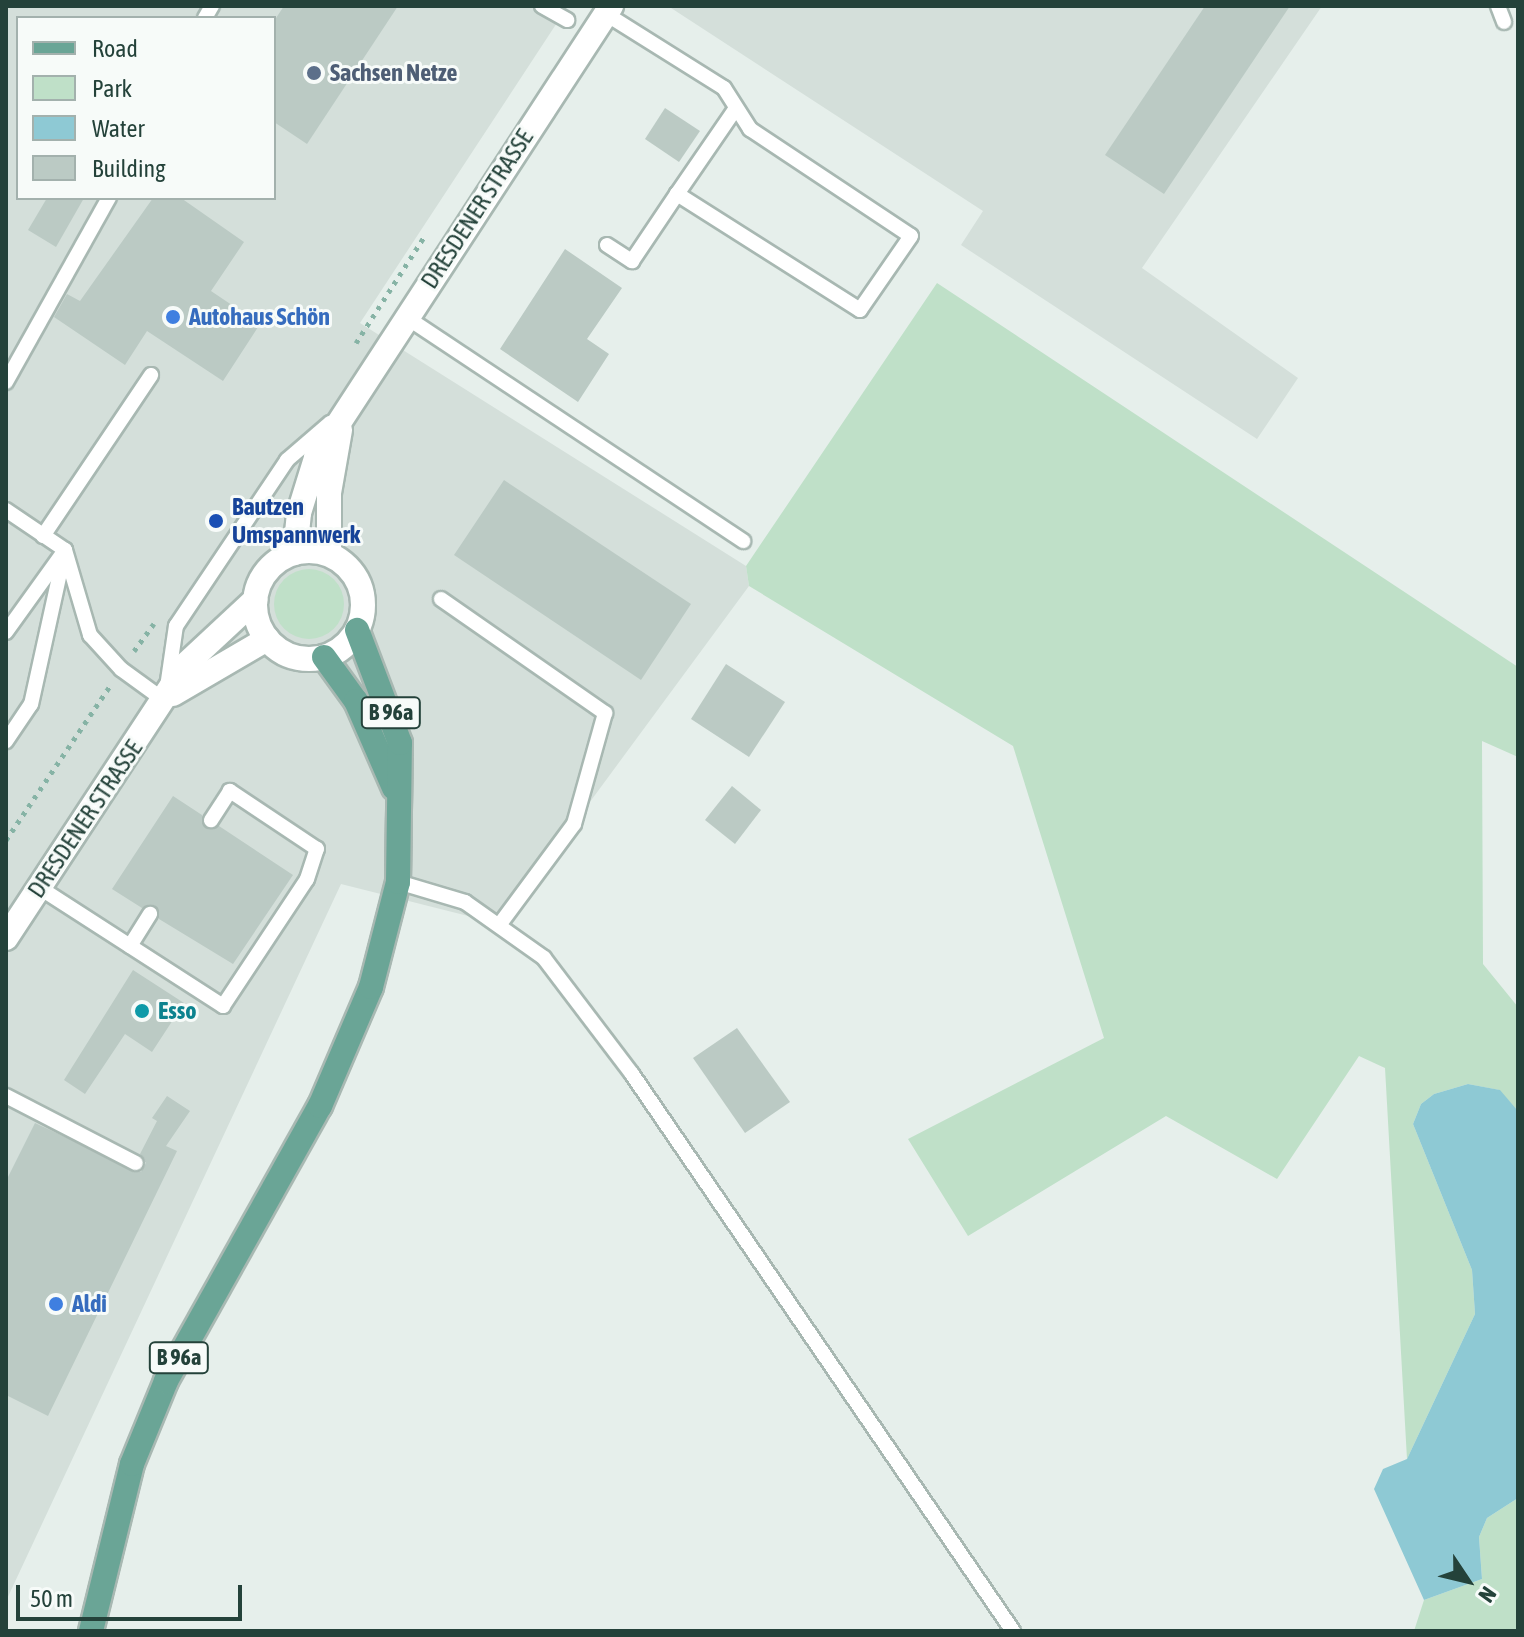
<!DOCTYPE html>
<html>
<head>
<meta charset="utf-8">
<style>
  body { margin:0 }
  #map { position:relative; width:1524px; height:1637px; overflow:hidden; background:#e6efeb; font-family:"Asap Condensed",sans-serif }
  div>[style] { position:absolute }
  .built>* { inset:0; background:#d4dfda }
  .green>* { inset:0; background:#bfe0c8 }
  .round { border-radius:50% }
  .water>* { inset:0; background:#8ec9d4 }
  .building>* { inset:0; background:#bbcac4 }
  .path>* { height:5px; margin-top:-2.5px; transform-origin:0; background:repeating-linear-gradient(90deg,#86b3a5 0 4px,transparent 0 10px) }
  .roads { filter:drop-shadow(2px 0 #a8b8b2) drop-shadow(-2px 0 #a8b8b2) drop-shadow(0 2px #a8b8b2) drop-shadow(0 -2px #a8b8b2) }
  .lane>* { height:14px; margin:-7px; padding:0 7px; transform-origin:7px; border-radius:7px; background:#fff }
  .secondary>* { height:24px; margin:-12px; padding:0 12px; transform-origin:12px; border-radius:12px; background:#fff }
  .secondary>.ring { margin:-12px; padding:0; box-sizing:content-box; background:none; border:24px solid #fff; border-radius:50% }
  .primary>* { height:24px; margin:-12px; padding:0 12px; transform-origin:12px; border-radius:12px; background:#6aa596 }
  .dots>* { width:22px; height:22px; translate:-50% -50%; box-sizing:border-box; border:4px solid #f7fbf9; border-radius:50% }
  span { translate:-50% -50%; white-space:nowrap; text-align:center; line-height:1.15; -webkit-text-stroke:6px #f7fbf9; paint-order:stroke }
  .shield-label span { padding:2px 6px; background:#f7fbf9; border:2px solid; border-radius:6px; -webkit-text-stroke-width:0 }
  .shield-label { font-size:22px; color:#24423a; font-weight:700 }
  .service-label { font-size:24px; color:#4e5e75; font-weight:700 }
  .left { translate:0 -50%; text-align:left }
  .street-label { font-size:24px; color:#24423a }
  .shop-label { font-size:24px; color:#366cbe; font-weight:700 }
  .transit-label { font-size:24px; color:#164399; font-weight:700 }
  .culture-label { font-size:24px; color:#0d838f; font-weight:700 }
  .frame { position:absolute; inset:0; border:8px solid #24423a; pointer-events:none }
  .legend { position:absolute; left:16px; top:16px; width:260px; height:184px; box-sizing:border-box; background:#f7fbf9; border:2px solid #a3b1ad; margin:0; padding:10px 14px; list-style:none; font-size:24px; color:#24423a }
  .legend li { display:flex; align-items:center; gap:16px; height:40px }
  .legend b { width:40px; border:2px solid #a3b1ad }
  .north { position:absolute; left:1428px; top:1541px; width:80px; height:80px; -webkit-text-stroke:6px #f7fbf9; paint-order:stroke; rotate:125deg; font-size:22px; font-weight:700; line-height:32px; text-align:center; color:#24423a }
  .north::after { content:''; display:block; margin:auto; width:28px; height:36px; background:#24423a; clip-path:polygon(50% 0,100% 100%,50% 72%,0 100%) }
  .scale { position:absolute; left:16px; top:1585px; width:226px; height:36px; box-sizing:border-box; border:4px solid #24423a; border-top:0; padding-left:10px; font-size:24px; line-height:28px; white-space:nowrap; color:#24423a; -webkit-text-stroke:6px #f7fbf9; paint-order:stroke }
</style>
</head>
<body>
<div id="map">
  <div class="built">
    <div style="clip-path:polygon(evenodd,6px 6px,568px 6px,360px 323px,746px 566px,749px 586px,500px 924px,341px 884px,6px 1601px,6px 6px,18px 18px,274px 18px,274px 198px,18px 198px,18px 18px)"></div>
    <div style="clip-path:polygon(668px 6px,1322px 6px,1142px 268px,1298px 378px,1257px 439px,961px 245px,983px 211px)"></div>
  </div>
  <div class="green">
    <div style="clip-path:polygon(937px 283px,1518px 667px,1518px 757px,1482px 741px,1483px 964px,1518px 1007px,1518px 1111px,1499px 1090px,1468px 1084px,1434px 1094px,1421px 1104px,1413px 1124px,1472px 1270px,1475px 1314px,1407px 1459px,1385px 1068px,1359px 1056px,1277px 1179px,1166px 1116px,968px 1236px,908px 1139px,1104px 1038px,1013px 746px,749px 586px,746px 566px)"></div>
    <div class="round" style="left:274px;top:569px;width:70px;height:70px"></div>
    <div style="clip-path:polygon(1518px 1498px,1518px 1631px,1414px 1631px,1424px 1600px,1482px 1579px,1479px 1537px,1487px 1518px)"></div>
  </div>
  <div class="water">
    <div style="clip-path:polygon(1468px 1084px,1500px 1090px,1518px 1111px,1518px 1498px,1487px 1518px,1479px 1537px,1482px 1579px,1424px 1600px,1374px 1489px,1383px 1469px,1407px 1459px,1475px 1314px,1472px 1270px,1413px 1124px,1421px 1104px,1434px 1094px)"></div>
  </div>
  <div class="building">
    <div style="clip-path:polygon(284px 6px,398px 6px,307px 144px,274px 122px,274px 21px)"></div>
    <div style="clip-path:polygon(1205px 6px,1290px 6px,1164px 194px,1105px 155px)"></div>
    <div style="clip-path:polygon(665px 108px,700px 131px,679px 162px,645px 139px)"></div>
    <div style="clip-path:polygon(47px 198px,84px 198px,56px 247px,28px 230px)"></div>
    <div style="clip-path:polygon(153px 198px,181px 198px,244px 242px,211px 291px,260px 324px,223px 381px,147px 331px,125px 365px,54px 317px,67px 294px,80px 301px)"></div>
    <div style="clip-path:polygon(565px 249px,622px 288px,587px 339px,609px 354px,578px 402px,500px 349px)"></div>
    <div style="clip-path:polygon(504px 480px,691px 604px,641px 680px,454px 555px)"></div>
    <div style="clip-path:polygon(726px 664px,785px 702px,749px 757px,691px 719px)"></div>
    <div style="clip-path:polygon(732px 786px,761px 810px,735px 844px,705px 820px)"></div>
    <div style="clip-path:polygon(173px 796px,202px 815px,205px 828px,219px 826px,293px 875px,233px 964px,159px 919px,155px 905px,142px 908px,112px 889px)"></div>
    <div style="clip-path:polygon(133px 970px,184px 1003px,152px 1052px,125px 1034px,85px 1094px,64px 1080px)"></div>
    <div style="clip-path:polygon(737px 1028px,790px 1102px,745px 1133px,693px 1058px)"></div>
    <div style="clip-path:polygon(167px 1096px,190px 1111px,166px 1146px,177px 1151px,48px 1416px,6px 1395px,6px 1181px,35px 1123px,141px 1172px,146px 1163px,140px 1154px,157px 1121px,152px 1118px)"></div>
  </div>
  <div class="path">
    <div style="left:356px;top:343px;width:126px;rotate:-57.3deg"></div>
    <div style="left:134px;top:651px;width:34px;rotate:-54deg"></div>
    <div style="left:6px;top:840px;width:186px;rotate:-56deg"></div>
  </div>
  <div class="roads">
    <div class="lane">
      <div style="left:542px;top:6px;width:29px;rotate:29deg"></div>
      <div style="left:1498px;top:6px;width:17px;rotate:69deg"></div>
      <div style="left:606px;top:14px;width:139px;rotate:32.1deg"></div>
      <div style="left:724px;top:88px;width:49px;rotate:57.6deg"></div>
      <div style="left:750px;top:129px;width:193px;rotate:33.6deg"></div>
      <div style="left:911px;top:236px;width:90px;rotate:124.6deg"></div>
      <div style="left:860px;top:310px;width:217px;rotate:-147.6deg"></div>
      <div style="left:677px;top:194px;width:104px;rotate:-55.5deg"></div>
      <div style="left:205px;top:18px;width:14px;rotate:-60deg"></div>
      <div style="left:607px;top:245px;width:30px;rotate:33deg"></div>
      <div style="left:632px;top:261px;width:81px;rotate:-56.1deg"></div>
      <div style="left:406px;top:317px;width:405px;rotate:33.6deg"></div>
      <div style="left:6px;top:382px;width:211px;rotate:-60.8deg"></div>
      <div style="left:6px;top:510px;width:71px;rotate:34.1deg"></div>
      <div style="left:65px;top:550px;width:89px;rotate:73.6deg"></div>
      <div style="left:90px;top:635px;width:46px;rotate:47.6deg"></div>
      <div style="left:121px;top:669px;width:54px;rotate:36deg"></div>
      <div style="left:165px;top:701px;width:76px;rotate:-81.7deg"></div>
      <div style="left:176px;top:626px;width:200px;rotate:-56.2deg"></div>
      <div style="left:287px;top:460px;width:57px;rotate:-40.7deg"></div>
      <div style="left:43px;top:536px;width:194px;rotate:-56.1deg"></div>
      <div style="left:441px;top:599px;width:200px;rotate:34.8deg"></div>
      <div style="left:605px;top:713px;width:115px;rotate:105.6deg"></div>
      <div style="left:574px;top:824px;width:124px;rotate:126.5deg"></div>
      <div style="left:6px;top:632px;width:101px;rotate:-54.3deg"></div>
      <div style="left:65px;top:550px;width:158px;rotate:102.4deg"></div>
      <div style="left:31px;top:704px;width:45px;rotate:124deg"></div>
      <div style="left:398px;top:882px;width:70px;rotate:16.6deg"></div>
      <div style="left:465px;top:902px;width:97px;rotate:35.3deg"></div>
      <div style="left:544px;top:958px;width:146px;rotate:52.8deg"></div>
      <div style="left:632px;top:1074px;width:675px;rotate:55.63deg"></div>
      <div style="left:40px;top:888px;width:218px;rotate:32.8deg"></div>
      <div style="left:223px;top:1006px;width:152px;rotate:-56.5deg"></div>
      <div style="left:307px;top:879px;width:32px;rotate:-72deg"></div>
      <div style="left:317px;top:849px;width:105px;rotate:-146.3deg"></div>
      <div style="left:230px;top:791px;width:35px;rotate:123deg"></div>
      <div style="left:130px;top:946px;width:38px;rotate:-58deg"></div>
      <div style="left:6px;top:1096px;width:146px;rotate:27.3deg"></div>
    </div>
    <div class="secondary">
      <div class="ring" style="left:255px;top:551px;width:84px;height:84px"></div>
      <div style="left:295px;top:553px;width:40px;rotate:-84.3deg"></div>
      <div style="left:299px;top:513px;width:58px;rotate:-72.8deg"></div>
      <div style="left:316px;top:458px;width:540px;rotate:-56.87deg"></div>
      <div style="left:329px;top:554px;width:61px;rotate:-90deg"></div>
      <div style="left:329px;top:493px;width:64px;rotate:-80.1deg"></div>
      <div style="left:173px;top:694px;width:109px;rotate:-30.3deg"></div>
      <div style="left:6px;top:938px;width:326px;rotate:-56.7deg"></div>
      <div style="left:185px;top:665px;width:96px;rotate:-42.9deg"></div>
    </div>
    <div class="primary">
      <div style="left:324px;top:657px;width:54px;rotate:54deg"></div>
      <div style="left:356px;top:701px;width:95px;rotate:66.4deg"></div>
      <div style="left:91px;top:1631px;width:172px;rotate:-76.2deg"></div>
      <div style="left:132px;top:1464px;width:90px;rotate:-67.7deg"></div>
      <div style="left:166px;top:1381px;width:315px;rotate:-60.8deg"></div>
      <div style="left:320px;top:1106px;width:129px;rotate:-66.8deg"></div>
      <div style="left:371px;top:987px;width:108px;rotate:-75.6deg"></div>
      <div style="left:398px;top:882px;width:139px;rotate:-89.2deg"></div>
      <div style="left:400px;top:743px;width:121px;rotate:-110.8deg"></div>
    </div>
  </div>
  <div class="dots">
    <div style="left:314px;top:73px;background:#5c6f8a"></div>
    <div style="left:173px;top:317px;background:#3f7fe0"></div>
    <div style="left:216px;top:521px;background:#1a4fb4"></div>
    <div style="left:142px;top:1011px;background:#0f9aa8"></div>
    <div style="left:56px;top:1304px;background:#3f7fe0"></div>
  </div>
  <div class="shield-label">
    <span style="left:391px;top:713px">B 96a</span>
    <span style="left:179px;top:1358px">B 96a</span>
  </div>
  <div class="service-label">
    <span class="left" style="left:330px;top:73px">Sachsen Netze</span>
  </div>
  <div class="street-label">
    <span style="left:477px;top:209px;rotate:-57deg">DRESDENER STRASSE</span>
    <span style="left:85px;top:819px;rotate:-56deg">DRESDENER STRASSE</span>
  </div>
  <div class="shop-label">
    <span class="left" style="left:189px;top:317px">Autohaus Schön</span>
    <span class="left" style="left:72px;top:1304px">Aldi</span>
  </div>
  <div class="transit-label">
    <span class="left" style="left:232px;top:521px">Bautzen<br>Umspannwerk</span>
  </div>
  <div class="culture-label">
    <span class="left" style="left:158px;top:1011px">Esso</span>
  </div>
  <div class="frame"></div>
  <ul class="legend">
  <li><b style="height:10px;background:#6aa596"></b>Road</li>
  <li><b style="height:22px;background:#bfe0c8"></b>Park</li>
  <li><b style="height:22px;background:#8ec9d4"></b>Water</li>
  <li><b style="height:22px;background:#bbcac4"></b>Building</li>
  </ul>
  <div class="north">N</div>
  <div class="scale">50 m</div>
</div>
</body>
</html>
